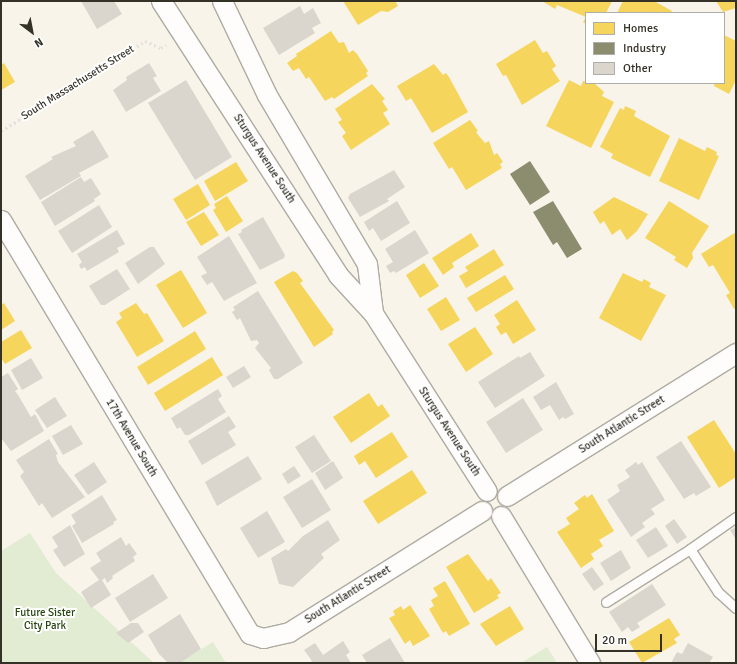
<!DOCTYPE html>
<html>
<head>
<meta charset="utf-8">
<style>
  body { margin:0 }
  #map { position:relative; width:737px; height:664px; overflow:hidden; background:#f8f4e9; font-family:Signika,sans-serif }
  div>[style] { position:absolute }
  .green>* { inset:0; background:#e1ecd2 }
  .homes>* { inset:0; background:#f6d55c }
  .industry>* { inset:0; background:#8c8c6e }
  .building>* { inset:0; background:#dad6cd }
  .path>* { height:2.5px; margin-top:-1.25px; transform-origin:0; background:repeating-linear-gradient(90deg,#e2e1de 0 2px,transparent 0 5px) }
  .roads { filter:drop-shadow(1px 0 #aeaba2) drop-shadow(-1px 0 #aeaba2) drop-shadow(0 1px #aeaba2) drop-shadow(0 -1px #aeaba2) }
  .lane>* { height:9px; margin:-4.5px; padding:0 4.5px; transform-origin:4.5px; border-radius:4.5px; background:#fefdfc }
  .street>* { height:19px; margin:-9.5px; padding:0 9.5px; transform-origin:9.5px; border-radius:9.5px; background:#fefdfc }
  span { translate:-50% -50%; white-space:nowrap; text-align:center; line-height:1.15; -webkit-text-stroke:4px #fff; paint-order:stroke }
  .street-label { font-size:11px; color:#343127 }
  .park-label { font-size:11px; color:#28450f }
  .frame { position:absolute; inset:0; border:2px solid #343127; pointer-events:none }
  .legend { position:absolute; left:585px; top:12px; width:140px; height:72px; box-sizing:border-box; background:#fff; border:1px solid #aeada9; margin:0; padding:5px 7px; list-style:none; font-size:12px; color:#343127 }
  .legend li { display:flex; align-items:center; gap:8px; height:20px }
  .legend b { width:20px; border:1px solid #aeada9 }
  .north { position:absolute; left:12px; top:12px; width:40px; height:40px; -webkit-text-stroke:3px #fff; paint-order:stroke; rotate:148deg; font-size:11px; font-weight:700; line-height:16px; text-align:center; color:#343127 }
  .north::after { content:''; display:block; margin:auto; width:14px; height:18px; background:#343127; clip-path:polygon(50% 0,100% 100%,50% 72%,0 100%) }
  .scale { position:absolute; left:595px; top:634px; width:67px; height:18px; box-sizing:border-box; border:2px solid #343127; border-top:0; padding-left:5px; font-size:12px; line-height:14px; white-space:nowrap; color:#343127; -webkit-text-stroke:3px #fff; paint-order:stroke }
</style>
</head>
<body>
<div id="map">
  <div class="green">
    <div style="clip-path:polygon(30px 533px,56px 573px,154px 663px,1px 663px,1px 551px)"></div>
    <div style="clip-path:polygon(213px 642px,226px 663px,179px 663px)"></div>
    <div style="clip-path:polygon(547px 647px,557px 663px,521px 663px)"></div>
  </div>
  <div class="homes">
    <div style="clip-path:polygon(343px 1px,395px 1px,398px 6px,388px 12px,381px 11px,358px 25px)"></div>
    <div style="clip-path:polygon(542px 1px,612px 1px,606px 13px,586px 13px,586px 24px,583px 22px,586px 17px,557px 5px,555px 9px)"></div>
    <div style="clip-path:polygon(623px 1px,654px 1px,672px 11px,671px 13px,617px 13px)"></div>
    <div style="clip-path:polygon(716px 1px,736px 1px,736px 8px,723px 12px)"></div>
    <div style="clip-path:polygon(331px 31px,339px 43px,344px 42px,349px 53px,353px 50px,357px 54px,368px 71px,366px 73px,368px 76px,334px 99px,332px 97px,325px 101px,309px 77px,306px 79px,299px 68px,293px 71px,287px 63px,297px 56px,296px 54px)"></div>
    <div style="clip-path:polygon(724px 35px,736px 41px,736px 80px,729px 94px,714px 86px,715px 83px,724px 83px)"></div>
    <div style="clip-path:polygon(535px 40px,543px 53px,547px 51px,556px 66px,552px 69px,560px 81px,522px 105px,506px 75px,503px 76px,496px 64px)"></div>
    <div style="clip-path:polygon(4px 63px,15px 82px,1px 90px,1px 65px)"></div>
    <div style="clip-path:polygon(434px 64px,443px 75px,446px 73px,449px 77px,468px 112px,432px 133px,411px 98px,406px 101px,397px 86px)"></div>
    <div style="clip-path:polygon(569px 80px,581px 86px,583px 81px,594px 83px,604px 92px,602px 96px,614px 102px,591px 148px,546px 126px)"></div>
    <div style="clip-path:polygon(372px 84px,385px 99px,382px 101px,388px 110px,383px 113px,390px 124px,351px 150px,342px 136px,346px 133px,338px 122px,342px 120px,335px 109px)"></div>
    <div style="clip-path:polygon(625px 106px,636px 111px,634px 116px,670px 136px,650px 177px,611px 158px,613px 154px,600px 147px,620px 108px,624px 110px)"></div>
    <div style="clip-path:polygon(470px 120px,478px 131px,476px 132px,479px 136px,485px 143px,489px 141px,494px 155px,497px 153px,503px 162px,500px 164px,502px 168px,466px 190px,452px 167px,449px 169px,433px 143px)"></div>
    <div style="clip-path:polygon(679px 138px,705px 151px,707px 147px,717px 152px,716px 155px,719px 156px,699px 200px,659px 181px)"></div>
    <div style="clip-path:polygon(236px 162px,248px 181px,215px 201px,204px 181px)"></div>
    <div style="clip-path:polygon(198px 184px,210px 205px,186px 220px,173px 199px)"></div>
    <div style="clip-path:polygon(227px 196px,243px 221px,226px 232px,213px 210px,216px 208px,214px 204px)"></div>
    <div style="clip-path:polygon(614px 197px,648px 214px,637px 231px,627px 240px,620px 229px,612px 235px,604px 221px,600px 224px,593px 212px)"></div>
    <div style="clip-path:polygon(669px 201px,709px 226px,692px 253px,693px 258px,687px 268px,674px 260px,676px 257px,645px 238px)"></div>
    <div style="clip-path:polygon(204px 212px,219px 235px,201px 246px,186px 222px)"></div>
    <div style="clip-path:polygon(736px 232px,736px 308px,734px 309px,726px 295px,730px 293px,713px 265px,709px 267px,701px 254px)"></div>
    <div style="clip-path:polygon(471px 233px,479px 246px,452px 263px,454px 267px,443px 275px,432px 258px)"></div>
    <div style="clip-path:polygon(494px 249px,504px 265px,466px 288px,459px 276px,468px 271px,465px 267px)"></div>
    <div style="clip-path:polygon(424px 263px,439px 286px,420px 298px,406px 275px)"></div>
    <div style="clip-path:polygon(181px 270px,207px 313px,183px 328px,156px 285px)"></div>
    <div style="clip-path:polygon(293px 271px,297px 273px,303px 281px,300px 283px,334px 330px,332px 332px,333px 334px,314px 347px,274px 282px)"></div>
    <div style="clip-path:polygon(623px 273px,642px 282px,644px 279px,651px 283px,649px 287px,666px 295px,641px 341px,599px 318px)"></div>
    <div style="clip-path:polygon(505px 275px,514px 289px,476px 312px,467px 298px)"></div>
    <div style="clip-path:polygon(446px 297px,460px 320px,441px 331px,427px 309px)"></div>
    <div style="clip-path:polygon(517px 300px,536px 330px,513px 344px,506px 332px,501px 335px,496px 327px,500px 324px,494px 315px)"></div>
    <div style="clip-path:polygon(4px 303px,15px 321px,1px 330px,1px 305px)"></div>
    <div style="clip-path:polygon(136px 303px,144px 314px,147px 313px,164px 341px,137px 357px,116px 322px,122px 318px,119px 313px)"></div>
    <div style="clip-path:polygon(475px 327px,493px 354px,466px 372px,448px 344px)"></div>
    <div style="clip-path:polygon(21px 330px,32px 348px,5px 364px,1px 358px,1px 342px)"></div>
    <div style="clip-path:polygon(195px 331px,206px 349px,148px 385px,137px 367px)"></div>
    <div style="clip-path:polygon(212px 357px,223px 375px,165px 411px,154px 393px)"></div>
    <div style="clip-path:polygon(369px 393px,378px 407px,382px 404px,390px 416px,351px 443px,333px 417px)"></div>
    <div style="clip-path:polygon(714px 420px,736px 454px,736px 477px,719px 488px,687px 437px)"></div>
    <div style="clip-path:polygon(392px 432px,408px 457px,376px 478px,365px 461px,359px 465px,354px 456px)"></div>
    <div style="clip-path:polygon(412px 470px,427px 493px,378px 524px,363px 501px)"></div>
    <div style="clip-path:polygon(592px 494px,614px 531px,599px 540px,603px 546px,591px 554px,594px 559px,581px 568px,557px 532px,570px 524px,566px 518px,579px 509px,574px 503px,585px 495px,587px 498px)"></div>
    <div style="clip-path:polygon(468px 554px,488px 581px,491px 578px,501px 593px,497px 595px,499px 598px,474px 613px,446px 567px)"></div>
    <div style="clip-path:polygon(445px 581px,470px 624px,449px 636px,446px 631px,443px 633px,429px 609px,434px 606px,431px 600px,438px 596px,433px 588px)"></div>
    <div style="clip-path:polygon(410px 605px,430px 636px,413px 646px,410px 640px,405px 644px,389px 618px,395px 615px,393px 611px,401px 606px,403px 610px)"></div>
    <div style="clip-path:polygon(510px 606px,524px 629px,496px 646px,480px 624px)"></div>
    <div style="clip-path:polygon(669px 618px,680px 635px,674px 639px,677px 643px,642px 663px,629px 642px)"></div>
  </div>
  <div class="industry">
    <div style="clip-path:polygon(530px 161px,550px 192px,530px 205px,510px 174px)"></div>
    <div style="clip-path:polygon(553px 201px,582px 249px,567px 258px,557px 242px,553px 245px,533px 212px)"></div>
  </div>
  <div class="building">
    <div style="clip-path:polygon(81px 1px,114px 1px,122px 14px,97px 29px)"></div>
    <div style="clip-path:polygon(300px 6px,304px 14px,313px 8px,321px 23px,312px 28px,315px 33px,279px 55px,263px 28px)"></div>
    <div style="clip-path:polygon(149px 63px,157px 76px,153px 78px,161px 91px,126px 112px,113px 90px,127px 80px,126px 77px)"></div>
    <div style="clip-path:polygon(186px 80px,232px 157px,195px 180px,148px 103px)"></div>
    <div style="clip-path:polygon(93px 130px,109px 157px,79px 173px,81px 176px,40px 200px,25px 176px,53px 159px,51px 157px,76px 146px,73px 142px)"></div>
    <div style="clip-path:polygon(394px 170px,405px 187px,387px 199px,389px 201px,360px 217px,348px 198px,350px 194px)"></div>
    <div style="clip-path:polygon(81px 177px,84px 182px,91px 178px,101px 194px,94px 199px,95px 201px,55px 226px,41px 202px)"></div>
    <div style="clip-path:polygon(397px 201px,410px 223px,381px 241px,373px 228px,369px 231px,364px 222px)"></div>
    <div style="clip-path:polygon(99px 205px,112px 227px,72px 253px,58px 231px)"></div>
    <div style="clip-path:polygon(263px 217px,285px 255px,284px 258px,260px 270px,238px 234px,242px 232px,241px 230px)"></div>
    <div style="clip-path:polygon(117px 230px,125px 244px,117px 248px,119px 252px,87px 271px,85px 267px,81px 269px,79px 265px,82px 262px,77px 254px)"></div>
    <div style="clip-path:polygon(415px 230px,429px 253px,396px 273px,394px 271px,390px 273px,386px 266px,393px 262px,385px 249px)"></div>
    <div style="clip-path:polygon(229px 236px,257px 283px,224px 301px,212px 282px,207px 285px,201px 276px,207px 273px,197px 257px)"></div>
    <div style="clip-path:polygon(150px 247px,154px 247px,165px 264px,138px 284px,125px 263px)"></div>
    <div style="clip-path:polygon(117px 269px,130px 289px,105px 305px,101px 305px,89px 286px)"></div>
    <div style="clip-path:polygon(258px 291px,303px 363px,278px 379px,274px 379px,269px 370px,271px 368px,255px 348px,259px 343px,257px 340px,251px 341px,240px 318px,237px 320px,232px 312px,235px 310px,233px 307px)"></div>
    <div style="clip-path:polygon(530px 352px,545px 376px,495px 408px,478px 382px,519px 356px,520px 358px)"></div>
    <div style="clip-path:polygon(31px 358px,43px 378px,22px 390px,11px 370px)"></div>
    <div style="clip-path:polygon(244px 366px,251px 377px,233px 388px,226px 377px)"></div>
    <div style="clip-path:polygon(8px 373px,18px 389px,15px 391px,18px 395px,31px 417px,35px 414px,44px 431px,11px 451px,1px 438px,1px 377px)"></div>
    <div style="clip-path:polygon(556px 382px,574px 414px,565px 419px,563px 417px,559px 420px,550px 405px,541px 410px,533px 397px)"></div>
    <div style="clip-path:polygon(218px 389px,222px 396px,218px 399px,226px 412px,189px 435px,185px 435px,180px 427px,177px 429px,171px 418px)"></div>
    <div style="clip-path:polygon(55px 397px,67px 416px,47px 428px,35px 410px)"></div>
    <div style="clip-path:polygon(523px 398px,543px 430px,506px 453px,486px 422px)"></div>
    <div style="clip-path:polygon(229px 416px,236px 427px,228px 432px,236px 445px,202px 465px,188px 441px)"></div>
    <div style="clip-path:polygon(71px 425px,83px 444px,63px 455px,52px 436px)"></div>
    <div style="clip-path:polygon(314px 435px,331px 461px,312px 473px,295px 447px)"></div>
    <div style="clip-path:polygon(49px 439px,58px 454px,56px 455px,58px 462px,85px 497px,52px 518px,42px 503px,39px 506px,20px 476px,24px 472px,16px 460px)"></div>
    <div style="clip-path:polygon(681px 441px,711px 487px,696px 496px,694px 493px,684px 499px,656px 457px)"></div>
    <div style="clip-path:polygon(248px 456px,262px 479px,217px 506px,205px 482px)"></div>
    <div style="clip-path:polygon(333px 461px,343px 478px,325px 490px,315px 473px)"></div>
    <div style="clip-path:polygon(94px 462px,107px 482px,88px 495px,74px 475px)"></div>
    <div style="clip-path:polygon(636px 462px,638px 465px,642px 462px,665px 500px,651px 509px,655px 514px,642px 523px,645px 527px,631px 537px,607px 500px,620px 491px,617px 485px,630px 477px,625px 470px)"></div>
    <div style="clip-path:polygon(294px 466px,301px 476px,288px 484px,282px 474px)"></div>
    <div style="clip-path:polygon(312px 479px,331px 510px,302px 528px,283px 497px)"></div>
    <div style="clip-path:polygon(102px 495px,117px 520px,113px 522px,114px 524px,82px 543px,72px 526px,76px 523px,71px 515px)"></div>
    <div style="clip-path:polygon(267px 511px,285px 542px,258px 558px,240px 528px)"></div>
    <div style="clip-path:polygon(674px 519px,687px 537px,677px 544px,665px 526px)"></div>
    <div style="clip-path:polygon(328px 520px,340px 540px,321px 554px,324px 558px,293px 587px,279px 584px,271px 558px,286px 549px,288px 551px,303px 536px)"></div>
    <div style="clip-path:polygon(70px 525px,85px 554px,64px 567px,53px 550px,58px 547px,52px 537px)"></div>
    <div style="clip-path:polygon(656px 527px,668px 546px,648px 558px,636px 540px)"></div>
    <div style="clip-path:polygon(736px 527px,736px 540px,730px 530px)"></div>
    <div style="clip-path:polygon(121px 537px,126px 546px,129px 543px,137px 554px,133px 557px,135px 561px,112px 576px,113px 578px,107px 583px,105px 578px,102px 580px,111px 595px,91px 608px,81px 592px,99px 580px,90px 568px,101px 561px,96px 553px)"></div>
    <div style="clip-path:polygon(621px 550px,631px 568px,611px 581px,600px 563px)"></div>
    <div style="clip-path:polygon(592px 567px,604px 584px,594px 591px,582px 574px)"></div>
    <div style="clip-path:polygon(153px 574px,168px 598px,130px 622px,115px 598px)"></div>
    <div style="clip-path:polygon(652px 584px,666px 605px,637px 623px,640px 627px,632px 632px,628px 627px,622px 632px,609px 612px)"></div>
    <div style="clip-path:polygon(180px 614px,201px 649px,180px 663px,168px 663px,159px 654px,148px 635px)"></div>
    <div style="clip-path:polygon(131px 623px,138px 623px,144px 632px,128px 643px,116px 633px)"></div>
    <div style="clip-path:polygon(390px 638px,405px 663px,367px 663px,362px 655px)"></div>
    <div style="clip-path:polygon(343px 641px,350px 652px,346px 655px,351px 663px,309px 663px,312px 661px,304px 650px,315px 643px,323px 655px)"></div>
    <div style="clip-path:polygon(688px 643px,713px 657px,709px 663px,671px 663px,677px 652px,682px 654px)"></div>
  </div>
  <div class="path">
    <div style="left:1px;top:131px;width:170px;rotate:-32deg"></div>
    <div style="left:145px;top:41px;width:17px;rotate:24deg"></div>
    <div style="left:161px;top:48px;width:6px;rotate:-31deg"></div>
  </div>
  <div class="roads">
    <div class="lane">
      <div style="left:736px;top:517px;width:56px;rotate:145.2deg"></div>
      <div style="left:690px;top:549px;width:51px;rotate:56.9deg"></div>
      <div style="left:718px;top:592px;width:24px;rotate:42deg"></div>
      <div style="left:606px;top:602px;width:99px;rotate:-32.2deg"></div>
    </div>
    <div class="street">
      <div style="left:161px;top:1px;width:326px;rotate:57.1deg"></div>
      <div style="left:338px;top:275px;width:52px;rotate:47.4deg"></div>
      <div style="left:373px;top:313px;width:211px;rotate:57.4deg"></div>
      <div style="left:222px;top:1px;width:104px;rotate:64.4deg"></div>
      <div style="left:267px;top:95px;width:196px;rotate:59.4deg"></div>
      <div style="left:367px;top:264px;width:49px;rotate:83deg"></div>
      <div style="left:1px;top:220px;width:483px;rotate:59deg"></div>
      <div style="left:250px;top:634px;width:14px;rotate:17deg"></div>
      <div style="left:263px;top:638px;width:27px;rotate:-13deg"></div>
      <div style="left:289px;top:632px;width:228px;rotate:-32.1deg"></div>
      <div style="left:507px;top:496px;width:270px;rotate:-32deg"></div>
      <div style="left:501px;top:516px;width:172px;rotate:58.8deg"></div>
    </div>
  </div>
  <div class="street-label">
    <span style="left:78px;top:83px;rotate:-32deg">South Massachusetts Street</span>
    <span style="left:264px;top:159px;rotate:57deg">Sturgus Avenue South</span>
    <span style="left:622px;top:425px;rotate:-32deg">South Atlantic Street</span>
    <span style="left:449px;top:432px;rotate:57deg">Sturgus Avenue South</span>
    <span style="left:131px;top:438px;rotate:59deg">17th Avenue South</span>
    <span style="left:348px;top:595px;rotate:-32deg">South Atlantic Street</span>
  </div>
  <div class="park-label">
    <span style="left:45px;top:620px">Future Sister<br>City Park</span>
  </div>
  <div class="frame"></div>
  <ul class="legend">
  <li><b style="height:11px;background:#f6d55c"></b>Homes</li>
  <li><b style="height:11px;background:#8c8c6e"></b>Industry</li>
  <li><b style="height:11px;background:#dad6cd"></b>Other</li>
  </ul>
  <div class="north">N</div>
  <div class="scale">20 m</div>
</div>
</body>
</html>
